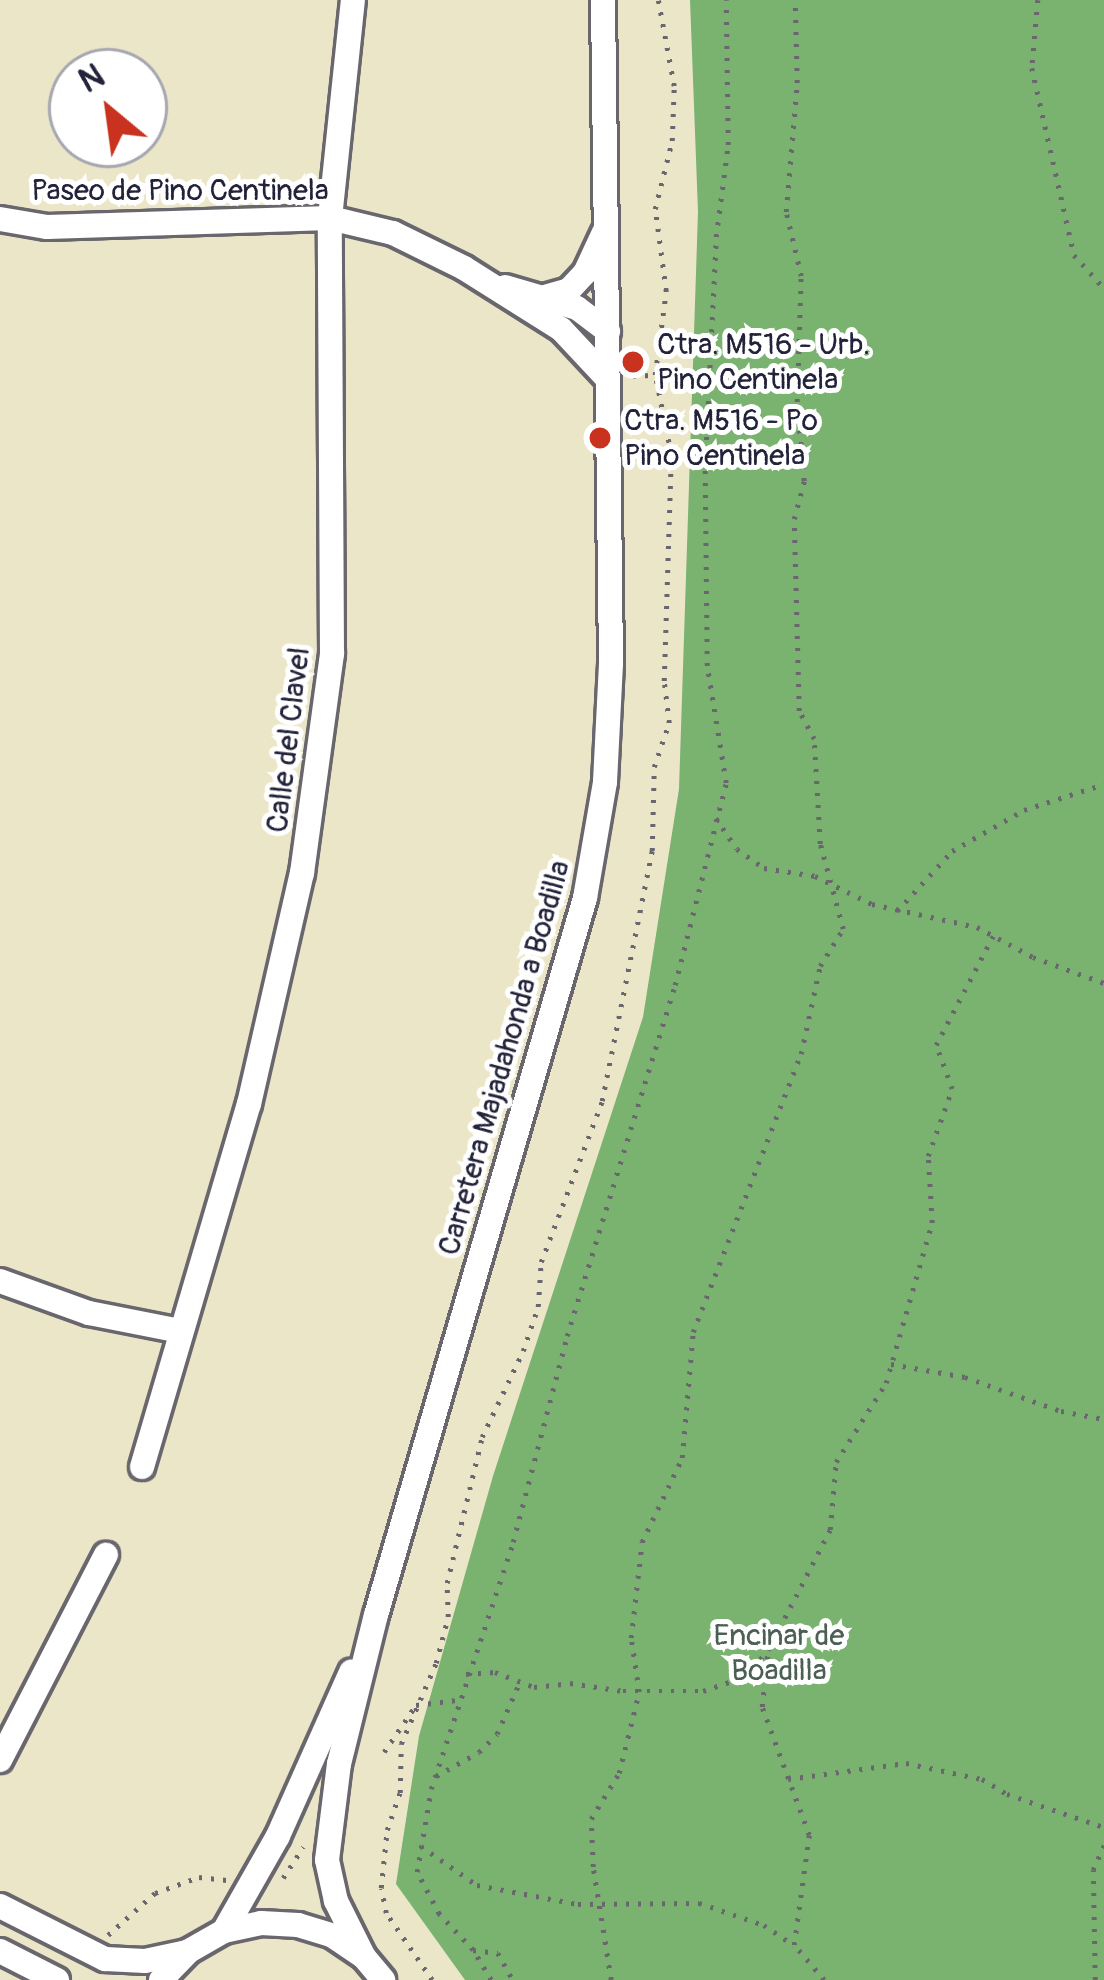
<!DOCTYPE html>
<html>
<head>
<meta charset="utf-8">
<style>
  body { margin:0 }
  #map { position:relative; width:1104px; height:1980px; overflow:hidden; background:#ece6c9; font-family:Pangolin,sans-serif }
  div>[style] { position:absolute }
  .forest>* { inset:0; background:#7ab26f }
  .path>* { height:4.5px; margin-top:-2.25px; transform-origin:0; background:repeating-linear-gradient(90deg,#69676d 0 3px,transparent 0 12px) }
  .roads { filter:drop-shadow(3px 0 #69676d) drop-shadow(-3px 0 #69676d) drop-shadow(0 3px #69676d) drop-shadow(0 -3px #69676d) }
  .minor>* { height:24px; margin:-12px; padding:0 12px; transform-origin:12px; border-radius:12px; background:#fff }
  .dots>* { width:33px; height:33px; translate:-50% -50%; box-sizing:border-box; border:6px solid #fff; border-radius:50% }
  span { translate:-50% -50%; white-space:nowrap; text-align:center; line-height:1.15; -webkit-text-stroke:10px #fff; paint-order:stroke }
  .street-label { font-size:30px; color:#22223b }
  .poi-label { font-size:30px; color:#22223b }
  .left { translate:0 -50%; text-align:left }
  .park-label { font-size:30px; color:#4b5f54 }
  .north { position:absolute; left:48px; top:48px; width:120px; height:120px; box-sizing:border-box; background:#fff; border:3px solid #a7a7b1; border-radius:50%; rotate:331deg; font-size:33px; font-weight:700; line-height:48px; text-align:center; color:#22223b }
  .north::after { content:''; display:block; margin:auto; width:42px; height:54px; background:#c8321e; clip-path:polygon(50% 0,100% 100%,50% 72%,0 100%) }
</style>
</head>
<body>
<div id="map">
  <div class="forest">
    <div style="clip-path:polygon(690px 0,1104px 0,1104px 1980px,465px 1980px,396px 1884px,419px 1736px,493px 1476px,643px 1017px,679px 789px,698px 212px)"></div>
  </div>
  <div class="path">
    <div style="left:1038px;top:0;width:68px;rotate:95deg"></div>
    <div style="left:1032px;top:68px;width:192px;rotate:77.3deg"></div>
    <div style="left:1074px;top:255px;width:45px;rotate:47.7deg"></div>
    <div style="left:633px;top:376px;width:22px;rotate:-3deg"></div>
    <div style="left:716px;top:818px;width:37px;rotate:56deg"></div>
    <div style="left:737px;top:849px;width:33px;rotate:35deg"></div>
    <div style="left:764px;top:868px;width:52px;rotate:8.9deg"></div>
    <div style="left:815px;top:876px;width:64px;rotate:26.2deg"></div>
    <div style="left:872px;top:904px;width:107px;rotate:12.4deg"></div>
    <div style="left:977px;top:927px;width:64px;rotate:28.2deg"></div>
    <div style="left:1033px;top:957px;width:76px;rotate:20.1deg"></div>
    <div style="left:897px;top:911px;width:81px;rotate:-47.5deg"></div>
    <div style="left:952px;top:851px;width:83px;rotate:-29.7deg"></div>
    <div style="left:1024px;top:810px;width:84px;rotate:-18deg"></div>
    <div style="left:891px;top:1364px;width:75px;rotate:10deg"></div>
    <div style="left:965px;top:1377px;width:102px;rotate:19.5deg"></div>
    <div style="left:1061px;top:1411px;width:44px;rotate:10.5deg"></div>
    <div style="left:466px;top:1674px;width:29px;rotate:-4deg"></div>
    <div style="left:495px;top:1672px;width:42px;rotate:21deg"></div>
    <div style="left:534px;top:1687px;width:36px;rotate:-6deg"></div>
    <div style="left:570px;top:1683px;width:54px;rotate:8.6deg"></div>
    <div style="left:623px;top:1691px;width:80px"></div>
    <div style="left:703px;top:1691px;width:43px;rotate:-18.9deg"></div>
    <div style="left:744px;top:1677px;width:36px;rotate:-48deg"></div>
    <div style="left:384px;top:1752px;width:57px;rotate:-55.8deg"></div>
    <div style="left:416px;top:1705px;width:41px;rotate:-7deg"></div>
    <div style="left:436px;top:1776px;width:49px;rotate:-29.2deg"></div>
    <div style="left:479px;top:1752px;width:25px;rotate:-45deg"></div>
    <div style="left:497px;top:1734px;width:58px;rotate:-66.5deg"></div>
    <div style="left:788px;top:1779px;width:119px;rotate:-7.7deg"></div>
    <div style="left:906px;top:1763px;width:78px;rotate:11.9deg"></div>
    <div style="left:982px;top:1779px;width:29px;rotate:31deg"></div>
    <div style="left:1007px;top:1794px;width:102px;rotate:18.8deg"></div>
    <div style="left:421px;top:1846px;width:68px;rotate:34.9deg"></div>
    <div style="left:477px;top:1885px;width:103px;rotate:10.7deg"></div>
    <div style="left:578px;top:1904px;width:121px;rotate:-0.5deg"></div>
    <div style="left:699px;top:1903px;width:69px;rotate:18.7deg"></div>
    <div style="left:764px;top:1925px;width:36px;rotate:34deg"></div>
    <div style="left:283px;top:1878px;width:37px;rotate:-57deg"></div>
    <div style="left:108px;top:1935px;width:63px;rotate:-41.8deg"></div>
    <div style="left:155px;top:1893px;width:47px;rotate:-20deg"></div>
    <div style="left:199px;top:1877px;width:28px;rotate:6deg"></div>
    <div style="left:473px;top:1950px;width:25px;rotate:7deg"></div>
    <div style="left:498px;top:1953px;width:31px;rotate:61deg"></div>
    <div style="left:432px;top:1980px;width:81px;rotate:-124.5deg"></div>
    <div style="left:386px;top:1913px;width:25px;rotate:-101deg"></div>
    <div style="left:381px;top:1888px;width:58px;rotate:-84.1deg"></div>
    <div style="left:387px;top:1830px;width:39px;rotate:-71deg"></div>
    <div style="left:400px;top:1793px;width:49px;rotate:-88.8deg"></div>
    <div style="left:401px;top:1744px;width:88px;rotate:-66.6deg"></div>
    <div style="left:436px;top:1663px;width:48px;rotate:-75.4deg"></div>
    <div style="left:448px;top:1617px;width:34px;rotate:-92deg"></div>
    <div style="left:447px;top:1583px;width:150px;rotate:-76.5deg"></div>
    <div style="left:482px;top:1437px;width:95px;rotate:-64.5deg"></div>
    <div style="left:523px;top:1351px;width:46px;rotate:-71.2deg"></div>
    <div style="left:538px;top:1307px;width:45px;rotate:-86.2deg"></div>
    <div style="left:541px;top:1262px;width:172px;rotate:-69.2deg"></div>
    <div style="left:602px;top:1101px;width:255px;rotate:-78.7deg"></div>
    <div style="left:652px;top:851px;width:84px;rotate:-88.6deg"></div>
    <div style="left:654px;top:767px;width:46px;rotate:-71.2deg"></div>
    <div style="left:669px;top:723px;width:42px;rotate:-96.8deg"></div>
    <div style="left:664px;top:681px;width:227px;rotate:-88.2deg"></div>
    <div style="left:671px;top:454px;width:81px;rotate:-101.4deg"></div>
    <div style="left:655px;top:375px;width:85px;rotate:-82.5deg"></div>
    <div style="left:666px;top:291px;width:83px;rotate:-97.6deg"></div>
    <div style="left:655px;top:209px;width:70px;rotate:-76deg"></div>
    <div style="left:672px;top:141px;width:55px;rotate:-87.9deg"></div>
    <div style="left:674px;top:86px;width:87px;rotate:-100.5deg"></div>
    <div style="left:491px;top:1980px;width:35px;rotate:-121deg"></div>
    <div style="left:473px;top:1950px;width:50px;rotate:-133.4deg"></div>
    <div style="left:439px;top:1914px;width:47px;rotate:-117.6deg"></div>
    <div style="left:417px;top:1872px;width:84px;rotate:-80.4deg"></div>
    <div style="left:431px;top:1789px;width:260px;rotate:-71.6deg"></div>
    <div style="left:513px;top:1542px;width:213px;rotate:-75.3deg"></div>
    <div style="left:567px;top:1336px;width:367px;rotate:-72.9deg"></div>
    <div style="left:675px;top:985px;width:208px;rotate:-75.8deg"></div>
    <div style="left:726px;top:783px;width:119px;rotate:-99.2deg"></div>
    <div style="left:707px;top:666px;width:202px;rotate:-90.6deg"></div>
    <div style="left:705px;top:464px;width:227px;rotate:-87.2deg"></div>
    <div style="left:716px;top:237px;width:93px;rotate:-82.6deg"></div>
    <div style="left:728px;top:145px;width:145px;rotate:-90.8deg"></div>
    <div style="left:611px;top:1980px;width:114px;rotate:-99.1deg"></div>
    <div style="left:593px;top:1867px;width:48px;rotate:-92.4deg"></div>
    <div style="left:591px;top:1819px;width:54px;rotate:-58.7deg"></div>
    <div style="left:619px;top:1773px;width:83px;rotate:-76.1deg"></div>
    <div style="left:639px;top:1692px;width:55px;rotate:-98.4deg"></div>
    <div style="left:631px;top:1638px;width:97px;rotate:-83.5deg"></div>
    <div style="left:642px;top:1542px;width:93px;rotate:-64.5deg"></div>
    <div style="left:682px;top:1458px;width:126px;rotate:-85deg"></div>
    <div style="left:693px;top:1332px;width:298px;rotate:-68.8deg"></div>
    <div style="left:801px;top:1054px;width:90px;rotate:-77.8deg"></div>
    <div style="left:820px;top:966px;width:44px;rotate:-58.1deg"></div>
    <div style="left:843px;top:929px;width:88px;rotate:-105.1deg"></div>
    <div style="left:820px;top:844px;width:105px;rotate:-93.3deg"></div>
    <div style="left:814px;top:739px;width:32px;rotate:-118deg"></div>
    <div style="left:799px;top:711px;width:192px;rotate:-91.5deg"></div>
    <div style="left:794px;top:519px;width:39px;rotate:-75deg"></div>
    <div style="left:804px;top:481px;width:79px;rotate:-95.1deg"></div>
    <div style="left:797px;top:402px;width:126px;rotate:-88.2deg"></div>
    <div style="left:801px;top:276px;width:66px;rotate:-103.2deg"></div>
    <div style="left:786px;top:212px;width:129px;rotate:-85.1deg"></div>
    <div style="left:797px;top:83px;width:83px;rotate:-91.4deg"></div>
    <div style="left:824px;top:1980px;width:46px;rotate:-130.6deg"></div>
    <div style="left:794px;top:1945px;width:111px;rotate:-82.2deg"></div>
    <div style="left:809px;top:1835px;width:136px;rotate:-110.2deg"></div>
    <div style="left:762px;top:1707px;width:57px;rotate:-84deg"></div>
    <div style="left:768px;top:1650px;width:135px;rotate:-62.7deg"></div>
    <div style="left:830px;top:1530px;width:68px;rotate:-85deg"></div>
    <div style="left:836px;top:1462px;width:93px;rotate:-57.7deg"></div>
    <div style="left:886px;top:1383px;width:166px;rotate:-74deg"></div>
    <div style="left:932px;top:1223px;width:67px;rotate:-93.4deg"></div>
    <div style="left:928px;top:1156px;width:71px;rotate:-70.3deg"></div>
    <div style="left:952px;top:1089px;width:47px;rotate:-110deg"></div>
    <div style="left:936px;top:1045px;width:123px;rotate:-62.4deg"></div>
    <div style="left:1095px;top:1980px;width:110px;rotate:-91deg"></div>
    <div style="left:1093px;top:1870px;width:27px;rotate:-66deg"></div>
  </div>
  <div class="roads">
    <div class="minor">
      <div style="left:0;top:219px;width:48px;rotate:9.7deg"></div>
      <div style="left:47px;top:227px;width:283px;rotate:-1.8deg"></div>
      <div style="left:330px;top:218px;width:65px;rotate:13.4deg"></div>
      <div style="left:393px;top:233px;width:79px;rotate:26.2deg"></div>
      <div style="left:464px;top:268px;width:115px;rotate:32.2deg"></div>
      <div style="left:561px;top:329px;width:64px;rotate:46.9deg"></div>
      <div style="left:505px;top:287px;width:75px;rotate:16.3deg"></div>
      <div style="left:577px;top:308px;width:39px;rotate:37deg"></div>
      <div style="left:548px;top:296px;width:22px;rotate:-16deg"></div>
      <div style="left:569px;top:290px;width:23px;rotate:-47deg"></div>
      <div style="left:585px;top:273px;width:45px;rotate:-65.1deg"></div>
      <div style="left:0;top:1281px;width:95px;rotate:19.8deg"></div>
      <div style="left:89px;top:1313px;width:93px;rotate:11.2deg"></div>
      <div style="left:142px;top:1467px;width:378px;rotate:-73.6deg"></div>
      <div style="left:249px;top:1104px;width:237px;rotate:-77.1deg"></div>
      <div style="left:302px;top:873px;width:221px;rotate:-82.2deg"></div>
      <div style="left:332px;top:654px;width:436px;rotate:-90.3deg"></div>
      <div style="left:330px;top:218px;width:219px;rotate:-84deg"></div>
      <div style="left:0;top:1760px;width:231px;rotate:-62.7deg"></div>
      <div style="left:0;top:1906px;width:118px;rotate:26.8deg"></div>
      <div style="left:105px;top:1959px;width:40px;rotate:2.9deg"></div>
      <div style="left:145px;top:1961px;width:43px;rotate:-12.1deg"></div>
      <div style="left:224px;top:1931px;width:109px;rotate:-60.4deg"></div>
      <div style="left:278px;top:1836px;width:180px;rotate:-66deg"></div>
      <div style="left:0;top:1951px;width:64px;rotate:27deg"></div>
      <div style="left:364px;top:1957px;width:63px;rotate:-116.6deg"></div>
      <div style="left:336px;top:1901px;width:42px;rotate:-102.4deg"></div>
      <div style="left:327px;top:1860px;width:97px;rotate:-82.9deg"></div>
      <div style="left:339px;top:1764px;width:154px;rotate:-76.1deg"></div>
      <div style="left:376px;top:1615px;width:747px;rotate:-73.75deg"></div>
      <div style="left:585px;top:898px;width:118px;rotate:-80.2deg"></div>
      <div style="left:605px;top:782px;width:119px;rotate:-87.1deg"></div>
      <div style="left:611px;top:663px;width:663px;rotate:-90.69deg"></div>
      <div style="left:161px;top:1980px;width:40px;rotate:-46deg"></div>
      <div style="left:189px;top:1951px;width:40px;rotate:-29.7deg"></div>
      <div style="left:224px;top:1931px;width:38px;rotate:-12deg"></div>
      <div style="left:261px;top:1923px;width:37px;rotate:3deg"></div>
      <div style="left:298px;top:1925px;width:37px;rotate:17deg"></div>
      <div style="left:333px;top:1936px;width:37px;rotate:34deg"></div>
      <div style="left:364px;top:1957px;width:30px;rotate:50deg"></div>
    </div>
  </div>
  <div class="dots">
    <div style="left:633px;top:362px;background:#c8321e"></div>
    <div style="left:600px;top:438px;background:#c8321e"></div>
  </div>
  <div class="street-label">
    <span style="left:180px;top:191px">Paseo de Pino Centinela</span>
    <span style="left:289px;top:740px;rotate:-83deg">Calle del Clavel</span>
    <span style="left:505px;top:1058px;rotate:-74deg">Carretera Majadahonda a Boadilla</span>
  </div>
  <div class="poi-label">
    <span class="left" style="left:657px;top:362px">Ctra. M516 - Urb.<br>Pino Centinela</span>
    <span class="left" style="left:624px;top:438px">Ctra. M516 - Pº<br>Pino Centinela</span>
  </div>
  <div class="park-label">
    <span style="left:779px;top:1653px">Encinar de<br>Boadilla</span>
  </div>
  <div class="north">N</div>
</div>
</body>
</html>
